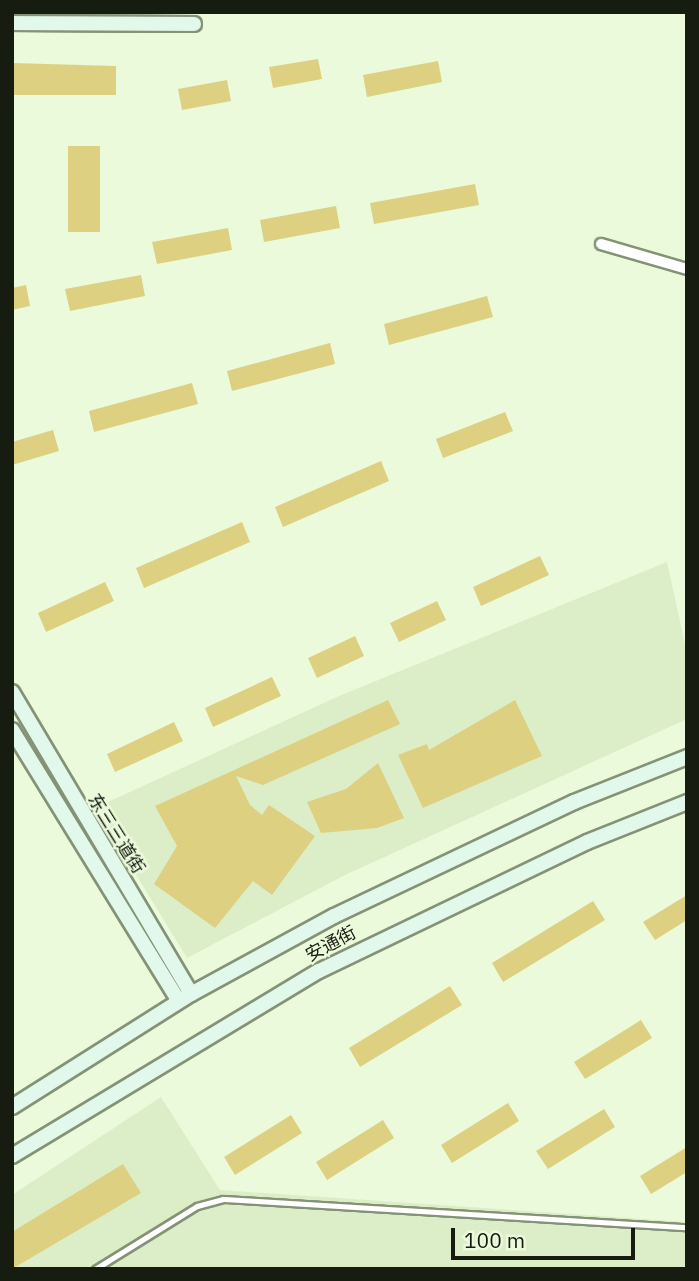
<!DOCTYPE html>
<html>
<head>
<meta charset="utf-8">
<style>
  body { margin:0 }
  #map { position:relative; width:699px; height:1281px; overflow:hidden; background:#ebfadb; font-family:"IBM Plex Sans","Noto Sans SC",sans-serif }
  div>[style] { position:absolute }
  .built>* { inset:0; background:#dceec8 }
  .building>* { inset:0; background:#ddd081 }
  .roads { filter:drop-shadow(2px 0 #849276) drop-shadow(-2px 0 #849276) drop-shadow(0 2px #849276) drop-shadow(0 -2px #849276) }
  .service>* { height:5px; margin:-2.5px; padding:0 2.5px; transform-origin:2.5px; border-radius:2.5px; background:#fff }
  .minor>* { height:10px; margin:-5px; padding:0 5px; transform-origin:5px; border-radius:5px; background:#fff }
  .secondary>* { height:14px; margin:-7px; padding:0 7px; transform-origin:7px; border-radius:7px; background:#e1f8ea }
  span { translate:-50% -50%; white-space:nowrap; text-align:center; line-height:1.15; -webkit-text-stroke:5px #ebfadb; paint-order:stroke }
  .street-label { font-size:18px; color:#171c11 }
  .frame { position:absolute; inset:0; border:14px solid #171c11; pointer-events:none }
  .scale { position:absolute; left:451px; top:1228px; width:184px; height:32px; box-sizing:border-box; border:4px solid #171c11; border-top:0; padding-left:9px; font-size:21px; line-height:24px; white-space:nowrap; color:#171c11; -webkit-text-stroke:5px #ebfadb; paint-order:stroke }
</style>
</head>
<body>
<div id="map">
  <div class="built">
    <div style="clip-path:polygon(667px 562px,687px 653px,687px 719px,345px 875px,187px 958px,95px 808px,339px 696px)"></div>
    <div style="clip-path:polygon(161px 1097px,220px 1190px,687px 1222px,687px 1269px,12px 1269px,12px 1195px)"></div>
  </div>
  <div class="building">
    <div style="clip-path:polygon(318px 59px,322px 79px,273px 88px,269px 67px)"></div>
    <div style="clip-path:polygon(438px 61px,442px 82px,367px 97px,363px 75px)"></div>
    <div style="clip-path:polygon(12px 63px,116px 66px,116px 95px,12px 95px)"></div>
    <div style="clip-path:polygon(227px 80px,231px 101px,182px 110px,178px 89px)"></div>
    <div style="clip-path:polygon(68px 146px,100px 146px,100px 232px,68px 232px)"></div>
    <div style="clip-path:polygon(475px 184px,479px 205px,374px 224px,370px 203px)"></div>
    <div style="clip-path:polygon(336px 206px,340px 228px,264px 242px,260px 220px)"></div>
    <div style="clip-path:polygon(228px 228px,232px 250px,157px 264px,152px 242px)"></div>
    <div style="clip-path:polygon(141px 275px,145px 296px,70px 311px,65px 289px)"></div>
    <div style="clip-path:polygon(26px 285px,30px 306px,12px 310px,12px 288px)"></div>
    <div style="clip-path:polygon(487px 296px,493px 317px,389px 345px,384px 324px)"></div>
    <div style="clip-path:polygon(330px 343px,335px 364px,232px 391px,227px 371px)"></div>
    <div style="clip-path:polygon(192px 383px,198px 404px,94px 432px,89px 411px)"></div>
    <div style="clip-path:polygon(505px 412px,513px 431px,443px 458px,436px 439px)"></div>
    <div style="clip-path:polygon(53px 430px,59px 451px,12px 465px,12px 442px)"></div>
    <div style="clip-path:polygon(381px 461px,389px 481px,283px 527px,275px 507px)"></div>
    <div style="clip-path:polygon(242px 522px,250px 542px,144px 588px,136px 568px)"></div>
    <div style="clip-path:polygon(540px 556px,549px 575px,481px 606px,473px 587px)"></div>
    <div style="clip-path:polygon(105px 582px,114px 601px,46px 632px,38px 613px)"></div>
    <div style="clip-path:polygon(437px 601px,446px 620px,399px 642px,390px 623px)"></div>
    <div style="clip-path:polygon(355px 636px,364px 656px,317px 678px,308px 658px)"></div>
    <div style="clip-path:polygon(272px 677px,281px 696px,213px 727px,205px 708px)"></div>
    <div style="clip-path:polygon(388px 700px,400px 724px,263px 785px,236px 776px,250px 805px,262px 815px,269px 805px,315px 836px,272px 895px,253px 881px,215px 928px,154px 884px,177px 846px,155px 806px)"></div>
    <div style="clip-path:polygon(515px 700px,542px 756px,423px 808px,398px 755px,427px 744px,429px 750px)"></div>
    <div style="clip-path:polygon(174px 722px,183px 741px,115px 772px,107px 754px)"></div>
    <div style="clip-path:polygon(378px 763px,404px 818px,377px 828px,321px 833px,307px 802px,346px 789px)"></div>
    <div style="clip-path:polygon(687px 895px,687px 920px,655px 940px,643px 922px)"></div>
    <div style="clip-path:polygon(593px 901px,605px 920px,503px 982px,492px 963px)"></div>
    <div style="clip-path:polygon(450px 986px,462px 1005px,360px 1067px,349px 1048px)"></div>
    <div style="clip-path:polygon(641px 1020px,652px 1038px,585px 1079px,574px 1062px)"></div>
    <div style="clip-path:polygon(508px 1103px,519px 1121px,452px 1163px,441px 1145px)"></div>
    <div style="clip-path:polygon(604px 1109px,615px 1127px,548px 1169px,536px 1151px)"></div>
    <div style="clip-path:polygon(291px 1115px,302px 1133px,235px 1175px,224px 1157px)"></div>
    <div style="clip-path:polygon(383px 1120px,394px 1138px,327px 1180px,316px 1162px)"></div>
    <div style="clip-path:polygon(687px 1147px,687px 1172px,651px 1194px,640px 1176px)"></div>
    <div style="clip-path:polygon(123px 1164px,141px 1193px,12px 1269px,12px 1232px)"></div>
  </div>
  <div class="roads">
    <div class="service">
      <div style="left:95px;top:1269px;width:120px;rotate:-31.7deg"></div>
      <div style="left:197px;top:1206px;width:27px;rotate:-15deg"></div>
      <div style="left:223px;top:1199px;width:465px;rotate:3.5deg"></div>
    </div>
    <div class="minor">
      <div style="left:601px;top:244px;width:90px;rotate:16.2deg"></div>
    </div>
    <div class="secondary">
      <div style="left:12px;top:23px;width:182px;rotate:0.3deg"></div>
      <div style="left:12px;top:692px;width:351px;rotate:59.3deg"></div>
      <div style="left:12px;top:730px;width:318px;rotate:58.4deg"></div>
      <div style="left:12px;top:1107px;width:212px;rotate:-32.3deg"></div>
      <div style="left:191px;top:994px;width:163px;rotate:-28.6deg"></div>
      <div style="left:334px;top:916px;width:266px;rotate:-25.4deg"></div>
      <div style="left:574px;top:802px;width:122px;rotate:-21.7deg"></div>
      <div style="left:12px;top:1156px;width:358px;rotate:-31.1deg"></div>
      <div style="left:319px;top:971px;width:297px;rotate:-25.7deg"></div>
      <div style="left:587px;top:842px;width:108px;rotate:-21.8deg"></div>
    </div>
  </div>
  <div class="street-label">
    <span style="left:116px;top:834px;rotate:58deg">东三三道街</span>
    <span style="left:331px;top:944px;rotate:-28deg">安通街</span>
  </div>
  <div class="frame"></div>
  <div class="scale">100 m</div>
</div>
</body>
</html>
